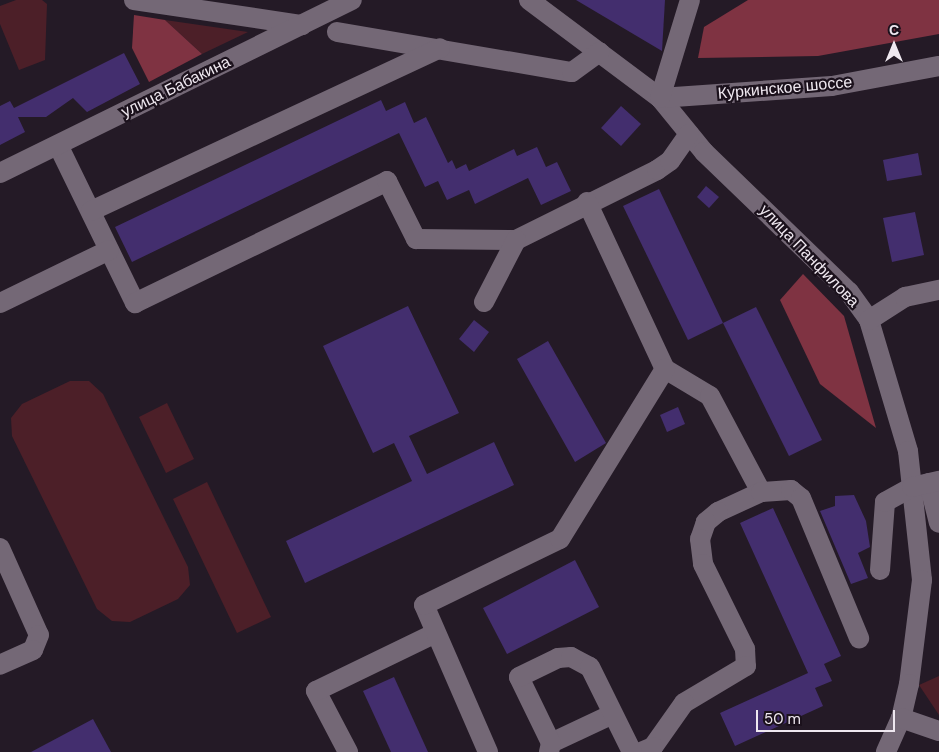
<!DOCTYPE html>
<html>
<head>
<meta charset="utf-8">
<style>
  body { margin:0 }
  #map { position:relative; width:939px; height:752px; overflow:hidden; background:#241a26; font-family:"DM Sans",sans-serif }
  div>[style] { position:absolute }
  .green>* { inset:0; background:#4c1f28 }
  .forest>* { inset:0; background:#7f3342 }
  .building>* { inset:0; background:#432e6e }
  .minor>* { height:20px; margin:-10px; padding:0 10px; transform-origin:10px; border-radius:10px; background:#746876 }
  span { translate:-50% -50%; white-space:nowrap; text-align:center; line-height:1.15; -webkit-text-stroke:4.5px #1b111c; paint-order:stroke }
  .street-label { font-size:16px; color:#efe8f0 }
  .north { position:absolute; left:869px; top:20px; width:50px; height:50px; -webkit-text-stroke:4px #1b111c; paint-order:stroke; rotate:0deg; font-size:14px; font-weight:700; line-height:20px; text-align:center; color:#efe8f0 }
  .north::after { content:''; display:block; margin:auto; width:18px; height:22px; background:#efe8f0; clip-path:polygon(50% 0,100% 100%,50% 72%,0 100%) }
  .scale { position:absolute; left:756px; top:710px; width:139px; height:22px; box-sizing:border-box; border:2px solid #efe8f0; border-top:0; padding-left:6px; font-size:15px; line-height:18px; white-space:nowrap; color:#efe8f0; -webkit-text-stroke:4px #1b111c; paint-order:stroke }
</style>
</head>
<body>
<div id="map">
  <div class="green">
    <div style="clip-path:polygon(42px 0,47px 4px,45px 60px,19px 70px,0 24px,0 6px,16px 0)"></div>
    <div style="clip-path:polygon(165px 20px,248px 32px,202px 54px)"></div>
    <div style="clip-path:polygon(70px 381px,89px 381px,103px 394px,188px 567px,190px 585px,178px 599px,130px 622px,112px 621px,97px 609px,12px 436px,11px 418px,22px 404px)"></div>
    <div style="clip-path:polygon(167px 403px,194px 459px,166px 473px,139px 417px)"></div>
    <div style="clip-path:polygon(207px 482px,271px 617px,237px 633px,173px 499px)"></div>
    <div style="clip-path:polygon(939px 676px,939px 715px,919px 685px)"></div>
  </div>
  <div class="forest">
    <div style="clip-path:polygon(748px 0,939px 0,939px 34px,818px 56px,698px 58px,704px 27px)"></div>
    <div style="clip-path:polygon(134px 15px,165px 20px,202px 54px,149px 82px,132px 48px)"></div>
    <div style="clip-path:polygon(803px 274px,844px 316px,876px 428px,820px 384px,780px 300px)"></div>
  </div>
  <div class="building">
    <div style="clip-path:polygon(576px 0,665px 0,662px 51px)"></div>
    <div style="clip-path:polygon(124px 53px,140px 84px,87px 112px,73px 98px,46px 117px,18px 117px,25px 132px,0 145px,0 106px,10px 101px,14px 108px)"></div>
    <div style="clip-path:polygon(381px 100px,386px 111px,405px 102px,414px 123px,426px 117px,448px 163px,452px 160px,456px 169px,466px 164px,469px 171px,514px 149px,517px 156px,537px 147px,546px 167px,557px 162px,571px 191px,541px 205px,528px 178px,475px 204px,469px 190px,447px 200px,438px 181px,425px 187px,399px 133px,132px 262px,115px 227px)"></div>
    <div style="clip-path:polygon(621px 106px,641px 124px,621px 146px,601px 128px)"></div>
    <div style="clip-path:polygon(918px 153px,922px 175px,887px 181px,883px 160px)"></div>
    <div style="clip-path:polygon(706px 186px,719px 197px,709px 208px,697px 197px)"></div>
    <div style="clip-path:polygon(659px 189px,723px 323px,688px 340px,623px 206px)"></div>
    <div style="clip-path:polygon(915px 212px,924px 255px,892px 262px,883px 218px)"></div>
    <div style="clip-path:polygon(408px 306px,459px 413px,409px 436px,427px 474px,494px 442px,514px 485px,305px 583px,286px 541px,412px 481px,394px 443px,373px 453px,323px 346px)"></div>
    <div style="clip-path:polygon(756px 307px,822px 440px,789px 456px,723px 323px)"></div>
    <div style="clip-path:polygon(474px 320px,489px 332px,474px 352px,459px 339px)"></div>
    <div style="clip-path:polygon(548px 341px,606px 443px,575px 462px,517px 359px)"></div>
    <div style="clip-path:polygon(678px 407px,685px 424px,667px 432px,660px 415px)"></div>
    <div style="clip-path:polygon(854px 495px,866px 521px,870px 547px,858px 553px,868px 578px,851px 584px,820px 511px,835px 506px,835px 496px)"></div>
    <div style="clip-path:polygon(773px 508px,841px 656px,824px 664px,832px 681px,815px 688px,823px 706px,735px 746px,720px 713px,808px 673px,740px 523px)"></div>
    <div style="clip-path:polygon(575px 560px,599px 607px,507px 654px,483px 608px)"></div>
    <div style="clip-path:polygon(394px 677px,428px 752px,391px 752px,363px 691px)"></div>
    <div style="clip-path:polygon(93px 719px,111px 752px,31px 752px)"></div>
  </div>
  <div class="minor">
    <div style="left:134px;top:0;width:170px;rotate:8.5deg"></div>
    <div style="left:529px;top:0;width:164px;rotate:36.8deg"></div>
    <div style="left:660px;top:98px;width:70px;rotate:50.8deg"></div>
    <div style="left:704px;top:152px;width:202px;rotate:44deg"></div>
    <div style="left:849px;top:292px;width:34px;rotate:54deg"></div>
    <div style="left:869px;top:320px;width:137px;rotate:73.4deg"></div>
    <div style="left:908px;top:451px;width:130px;rotate:83.8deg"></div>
    <div style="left:922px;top:580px;width:105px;rotate:97.1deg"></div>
    <div style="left:909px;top:684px;width:35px;rotate:103deg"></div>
    <div style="left:901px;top:718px;width:37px;rotate:114deg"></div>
    <div style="left:337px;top:32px;width:238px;rotate:9.7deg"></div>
    <div style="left:572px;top:72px;width:34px;rotate:-36deg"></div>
    <div style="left:660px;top:98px;width:172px;rotate:-4deg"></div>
    <div style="left:832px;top:86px;width:109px;rotate:-10.6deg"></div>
    <div style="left:660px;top:98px;width:102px;rotate:-73deg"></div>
    <div style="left:58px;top:145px;width:176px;rotate:64deg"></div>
    <div style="left:135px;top:303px;width:280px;rotate:-25.8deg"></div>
    <div style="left:387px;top:181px;width:65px;rotate:63.4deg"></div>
    <div style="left:416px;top:239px;width:100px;rotate:0.6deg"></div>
    <div style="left:516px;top:240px;width:157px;rotate:-26.4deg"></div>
    <div style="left:657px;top:170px;width:16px;rotate:-35deg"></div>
    <div style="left:670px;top:161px;width:33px;rotate:-55deg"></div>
    <div style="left:0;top:173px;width:392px;rotate:-26.2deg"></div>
    <div style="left:587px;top:202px;width:184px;rotate:65deg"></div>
    <div style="left:665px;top:369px;width:52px;rotate:31deg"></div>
    <div style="left:710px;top:396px;width:109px;rotate:62deg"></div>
    <div style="left:761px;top:492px;width:47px;rotate:155.1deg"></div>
    <div style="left:718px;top:512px;width:16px;rotate:140deg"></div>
    <div style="left:706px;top:522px;width:18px;rotate:109deg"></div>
    <div style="left:700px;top:539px;width:25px;rotate:83deg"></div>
    <div style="left:703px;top:564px;width:95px;rotate:63.7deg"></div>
    <div style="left:745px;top:649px;width:17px;rotate:87deg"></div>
    <div style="left:746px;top:666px;width:72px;rotate:149.2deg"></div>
    <div style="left:684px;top:703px;width:54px;rotate:125.2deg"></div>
    <div style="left:653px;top:747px;width:13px;rotate:157deg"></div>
    <div style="left:91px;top:211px;width:385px;rotate:-25deg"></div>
    <div style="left:484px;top:302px;width:70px;rotate:-62.7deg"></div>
    <div style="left:0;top:303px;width:121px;rotate:-25.9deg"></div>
    <div style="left:869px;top:320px;width:43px;rotate:-32.6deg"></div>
    <div style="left:905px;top:297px;width:35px;rotate:-12deg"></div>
    <div style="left:929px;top:483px;width:41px;rotate:76deg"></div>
    <div style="left:761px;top:492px;width:30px;rotate:-4deg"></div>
    <div style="left:791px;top:490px;width:13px;rotate:39deg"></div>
    <div style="left:801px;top:498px;width:152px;rotate:67.5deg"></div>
    <div style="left:0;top:548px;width:95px;rotate:65.9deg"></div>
    <div style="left:39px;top:635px;width:16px;rotate:112deg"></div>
    <div style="left:33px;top:650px;width:36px;rotate:156deg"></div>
    <div style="left:880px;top:570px;width:68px;rotate:-85.8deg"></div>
    <div style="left:885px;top:502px;width:31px;rotate:-29deg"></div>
    <div style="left:912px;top:487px;width:28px;rotate:-13deg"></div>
    <div style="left:901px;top:718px;width:40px;rotate:18.9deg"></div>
    <div style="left:551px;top:743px;width:68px;rotate:-25.1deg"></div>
    <div style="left:348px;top:752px;width:69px;rotate:-117.7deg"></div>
    <div style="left:316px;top:691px;width:133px;rotate:-25.8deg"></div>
    <div style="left:488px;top:752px;width:160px;rotate:-113.5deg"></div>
    <div style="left:424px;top:605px;width:151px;rotate:-25.9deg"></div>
    <div style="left:560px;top:539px;width:200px;rotate:-58.3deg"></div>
    <div style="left:549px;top:752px;width:9px;rotate:-77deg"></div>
    <div style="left:551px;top:743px;width:73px;rotate:-115.9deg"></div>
    <div style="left:519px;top:677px;width:43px;rotate:-26deg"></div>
    <div style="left:558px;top:658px;width:13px;rotate:-4deg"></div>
    <div style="left:571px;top:657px;width:21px;rotate:28deg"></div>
    <div style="left:590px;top:667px;width:95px;rotate:63.7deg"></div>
  </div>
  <div class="street-label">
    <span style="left:176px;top:87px;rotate:-26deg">улица Бабакина</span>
    <span style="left:785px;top:88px;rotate:-5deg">Куркинское шоссе</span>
    <span style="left:809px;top:256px;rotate:46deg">улица Панфилова</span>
  </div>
  <div class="north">С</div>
  <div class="scale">50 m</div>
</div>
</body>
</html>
